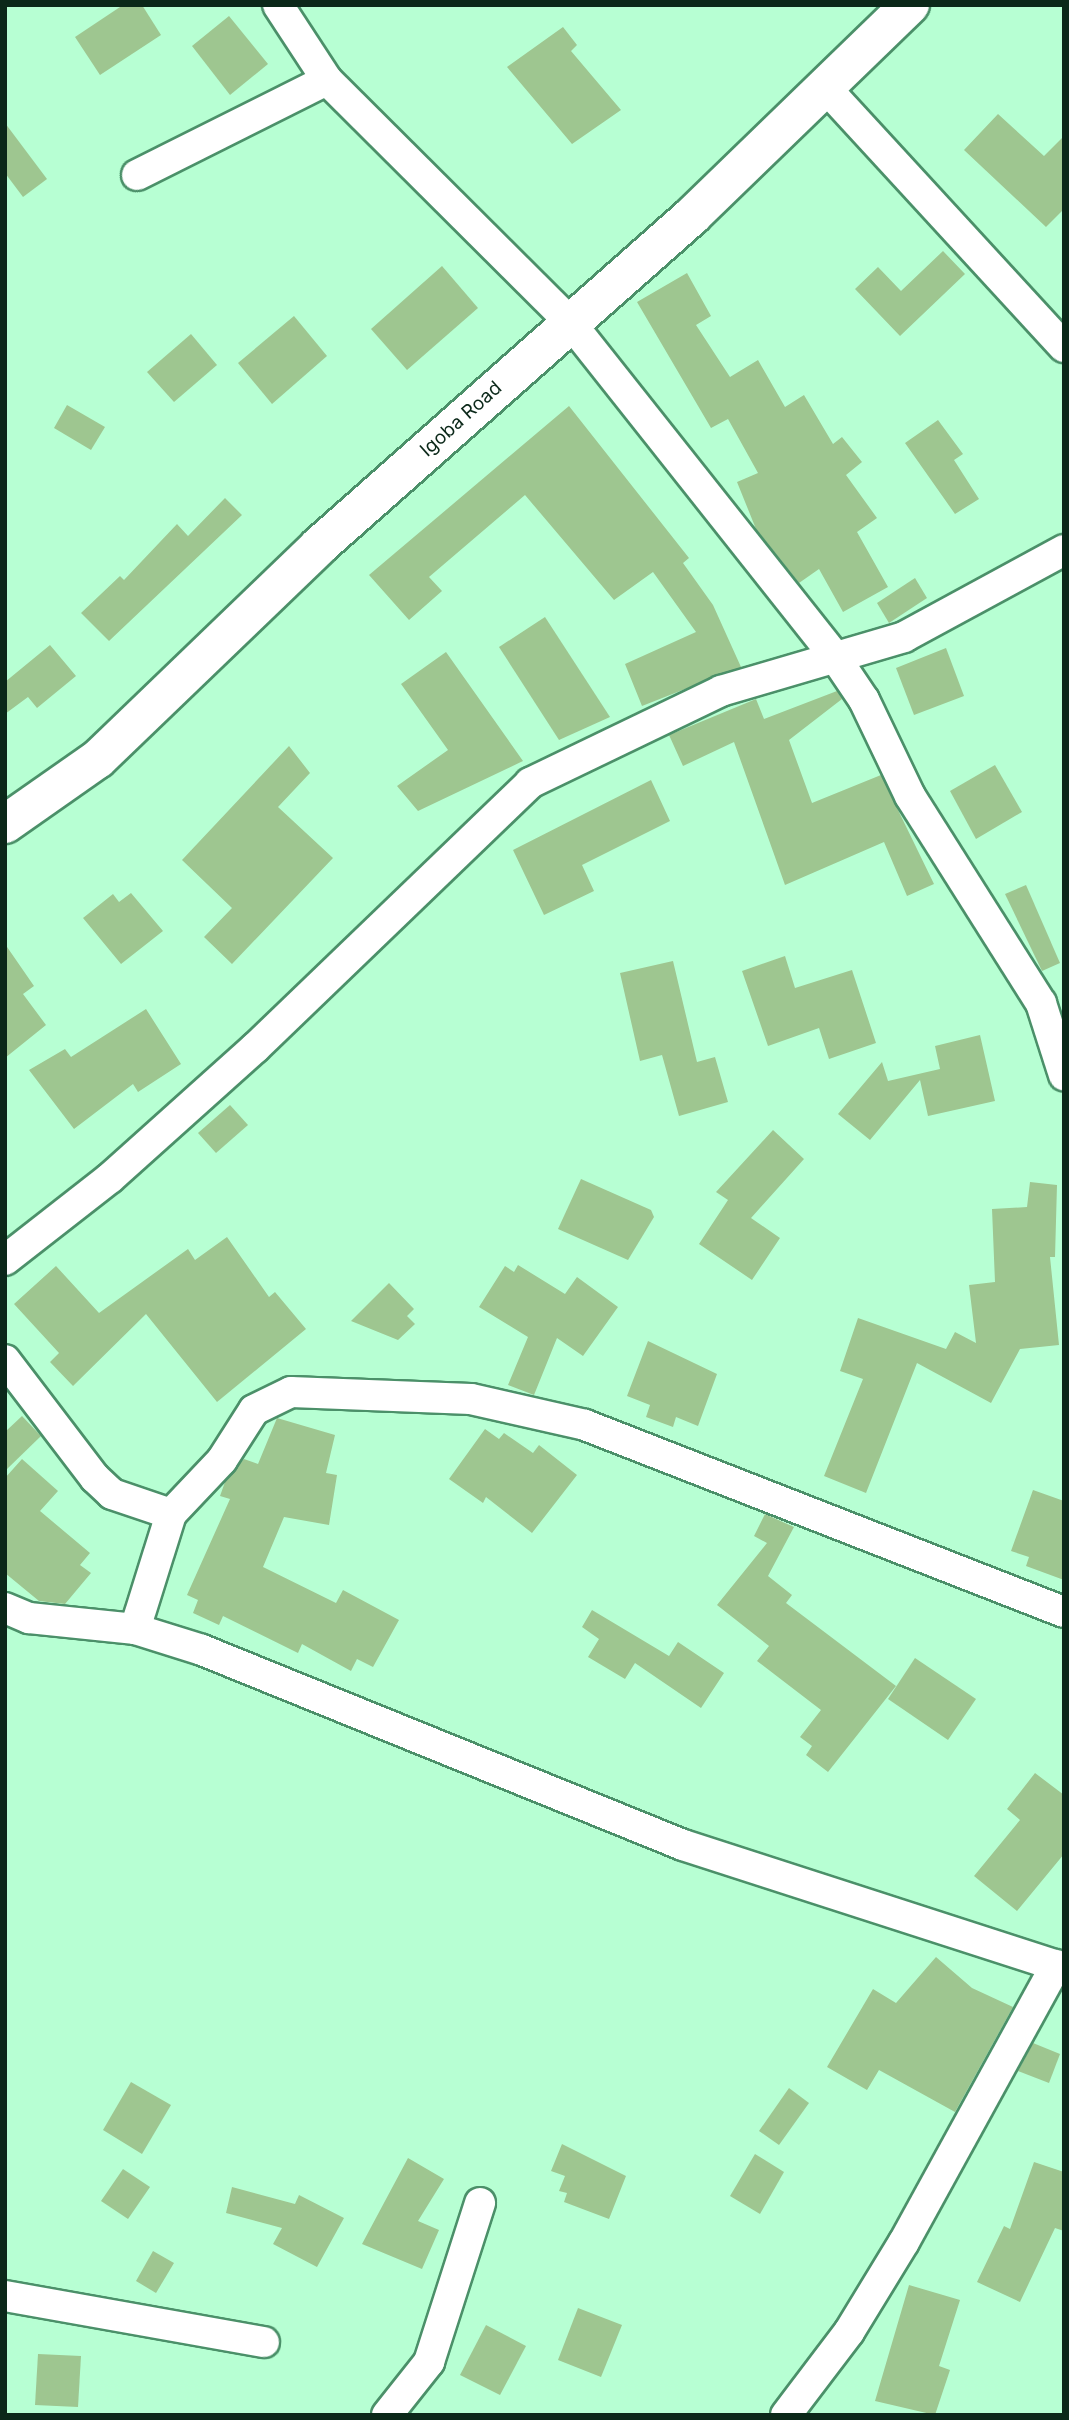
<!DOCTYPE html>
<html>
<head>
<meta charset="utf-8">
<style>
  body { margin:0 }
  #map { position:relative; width:1069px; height:2420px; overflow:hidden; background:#b7ffd3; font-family:Inter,sans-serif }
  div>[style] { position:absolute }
  .building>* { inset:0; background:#9ec690 }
  .roads { filter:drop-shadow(2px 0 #4b9069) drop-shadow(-2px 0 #4b9069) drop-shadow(0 2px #4b9069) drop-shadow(0 -2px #4b9069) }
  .street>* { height:30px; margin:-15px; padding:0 15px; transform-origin:15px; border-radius:15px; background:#fff }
  .secondary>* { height:38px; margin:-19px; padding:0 19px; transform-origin:19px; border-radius:19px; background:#fff }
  span { translate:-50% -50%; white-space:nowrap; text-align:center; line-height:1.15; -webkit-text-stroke:5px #fff; paint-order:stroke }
  .street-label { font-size:19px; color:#0b2819 }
  .frame { position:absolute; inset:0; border:7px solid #0b2819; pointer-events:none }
</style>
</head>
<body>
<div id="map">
  <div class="building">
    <div style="clip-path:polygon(123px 5px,142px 5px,161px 35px,100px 75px,75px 37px)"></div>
    <div style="clip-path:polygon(229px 16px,268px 64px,230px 95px,192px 46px)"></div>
    <div style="clip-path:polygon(563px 27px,577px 45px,571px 51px,621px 110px,572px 144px,507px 67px)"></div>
    <div style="clip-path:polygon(998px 114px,1044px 156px,1064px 136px,1064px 209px,1046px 227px,964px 150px)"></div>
    <div style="clip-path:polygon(5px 123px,47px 179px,23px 197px,5px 173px)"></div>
    <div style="clip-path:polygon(943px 251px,965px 274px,900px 336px,855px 289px,878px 267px,901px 291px)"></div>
    <div style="clip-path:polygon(442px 266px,478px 308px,407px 370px,371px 329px)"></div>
    <div style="clip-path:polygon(687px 273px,711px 316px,696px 325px,730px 377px,758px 360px,785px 407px,804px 395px,833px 444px,842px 437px,862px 462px,846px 475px,877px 518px,857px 532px,888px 587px,843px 612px,819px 569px,799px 583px,756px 529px,737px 482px,758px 473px,728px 419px,711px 428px,637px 302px)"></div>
    <div style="clip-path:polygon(294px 316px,327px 356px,272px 404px,238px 363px)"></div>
    <div style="clip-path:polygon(191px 334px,217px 365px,174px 402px,147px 372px)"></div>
    <div style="clip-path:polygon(67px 405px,105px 427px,91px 450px,54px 428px)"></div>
    <div style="clip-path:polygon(569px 406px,689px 558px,683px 563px,713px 605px,741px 667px,642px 706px,625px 664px,696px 632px,653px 572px,614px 600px,525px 495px,429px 577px,442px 591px,409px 620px,369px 575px)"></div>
    <div style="clip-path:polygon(938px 420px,963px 454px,954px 460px,979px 499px,955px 514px,905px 443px)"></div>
    <div style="clip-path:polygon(225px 498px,242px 515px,109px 641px,81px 613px,120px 576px,124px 580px,177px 524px,188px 536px)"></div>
    <div style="clip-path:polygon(915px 578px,927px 598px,889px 623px,877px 603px)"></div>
    <div style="clip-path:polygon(545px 617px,610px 717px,559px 740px,499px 647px)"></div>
    <div style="clip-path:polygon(50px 645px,76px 676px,37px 708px,28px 697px,5px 714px,5px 682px)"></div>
    <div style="clip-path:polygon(946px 648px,964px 696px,914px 715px,896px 668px)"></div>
    <div style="clip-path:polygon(446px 652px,523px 761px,418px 811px,397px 786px,448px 750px,401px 684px)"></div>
    <div style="clip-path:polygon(837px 691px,842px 699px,789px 740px,812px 803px,881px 775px,934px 884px,907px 896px,884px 842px,785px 885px,734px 742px,683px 766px,669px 735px,756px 699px,764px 719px)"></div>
    <div style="clip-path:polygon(289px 746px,310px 773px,278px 807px,333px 858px,232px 964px,204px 937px,232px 908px,182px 860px)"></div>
    <div style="clip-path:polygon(995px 765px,1022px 812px,976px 839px,950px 791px)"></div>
    <div style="clip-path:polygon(651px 780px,670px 821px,582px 865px,594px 891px,544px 915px,513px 850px)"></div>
    <div style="clip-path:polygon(1026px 885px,1060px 963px,1042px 971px,1005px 894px)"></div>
    <div style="clip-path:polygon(131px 893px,163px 931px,121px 964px,83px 918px,113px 894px,119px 902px)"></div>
    <div style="clip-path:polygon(5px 944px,34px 986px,23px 994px,46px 1025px,5px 1058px)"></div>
    <div style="clip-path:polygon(785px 956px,795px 988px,852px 970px,876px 1043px,829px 1059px,819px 1028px,768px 1046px,742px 971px)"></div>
    <div style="clip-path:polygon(673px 961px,697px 1062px,715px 1057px,728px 1102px,679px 1116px,662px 1055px,640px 1061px,620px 973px)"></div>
    <div style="clip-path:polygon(146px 1009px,181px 1064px,138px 1092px,133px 1084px,74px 1129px,29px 1070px,65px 1049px,71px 1057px)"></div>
    <div style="clip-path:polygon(980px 1035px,995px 1101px,928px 1116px,920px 1080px,870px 1140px,838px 1114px,882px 1062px,888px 1081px,940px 1069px,935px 1046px)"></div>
    <div style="clip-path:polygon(230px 1105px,248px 1125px,216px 1153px,198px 1133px)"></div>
    <div style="clip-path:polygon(773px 1130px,804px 1159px,751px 1218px,780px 1238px,752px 1280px,699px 1244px,728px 1200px,716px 1192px)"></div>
    <div style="clip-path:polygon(581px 1179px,651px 1210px,654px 1217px,628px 1260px,558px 1229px)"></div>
    <div style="clip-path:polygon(1030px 1182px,1057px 1185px,1055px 1257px,1050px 1257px,1059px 1345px,1020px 1349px,991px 1403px,917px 1363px,866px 1493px,824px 1476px,863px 1379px,840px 1371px,858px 1318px,946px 1349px,955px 1332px,976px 1343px,969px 1285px,995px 1282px,992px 1209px,1027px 1207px)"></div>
    <div style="clip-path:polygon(227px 1237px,269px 1297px,275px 1292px,306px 1329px,217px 1402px,146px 1314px,73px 1386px,50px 1362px,59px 1353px,14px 1304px,56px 1266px,99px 1313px,188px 1249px,195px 1260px)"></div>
    <div style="clip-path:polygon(518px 1265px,565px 1294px,577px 1277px,618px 1307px,583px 1356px,557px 1338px,534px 1395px,508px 1385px,528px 1337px,479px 1307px,505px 1266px,514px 1272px)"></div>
    <div style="clip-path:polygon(389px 1283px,414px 1309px,407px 1316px,415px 1324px,398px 1340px,351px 1321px)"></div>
    <div style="clip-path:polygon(648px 1341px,717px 1374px,698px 1426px,676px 1417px,673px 1427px,646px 1417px,650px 1405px,627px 1396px)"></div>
    <div style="clip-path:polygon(22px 1416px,41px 1436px,5px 1471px,5px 1432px)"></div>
    <div style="clip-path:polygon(277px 1418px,335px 1435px,326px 1473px,337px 1475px,329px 1525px,284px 1517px,263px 1567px,336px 1603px,343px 1590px,399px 1620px,373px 1667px,357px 1659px,351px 1671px,302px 1644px,298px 1653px,223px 1616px,219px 1625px,193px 1613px,198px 1600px,187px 1595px,230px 1499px,220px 1496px,225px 1482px,244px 1459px,258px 1464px)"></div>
    <div style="clip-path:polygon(485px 1429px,499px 1439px,504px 1433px,533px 1453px,539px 1445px,577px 1475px,532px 1533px,486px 1497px,483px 1503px,449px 1479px)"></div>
    <div style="clip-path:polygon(22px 1459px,58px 1491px,40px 1511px,90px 1553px,80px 1565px,91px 1573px,65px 1604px,39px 1601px,5px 1573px,5px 1478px)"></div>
    <div style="clip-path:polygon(1033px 1490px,1064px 1501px,1064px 1580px,1026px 1566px,1029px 1557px,1011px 1551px)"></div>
    <div style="clip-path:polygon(765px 1514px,794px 1527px,768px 1576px,792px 1595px,786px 1603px,896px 1686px,828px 1772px,806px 1755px,812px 1746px,800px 1737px,821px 1710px,757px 1661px,769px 1646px,717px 1605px,767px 1543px,754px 1536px)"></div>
    <div style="clip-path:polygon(592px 1610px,669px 1656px,678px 1642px,724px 1673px,701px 1708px,635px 1663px,625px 1679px,588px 1657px,599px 1639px,582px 1627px)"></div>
    <div style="clip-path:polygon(915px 1658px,976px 1699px,948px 1740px,888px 1699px)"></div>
    <div style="clip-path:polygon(1035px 1773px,1064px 1795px,1064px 1854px,1017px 1911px,974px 1876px,1020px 1820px,1007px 1809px)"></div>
    <div style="clip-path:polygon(936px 1957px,972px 1988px,1013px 2007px,955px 2112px,879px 2070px,867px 2090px,827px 2067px,873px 1989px,896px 2003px)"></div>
    <div style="clip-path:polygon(1033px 2043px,1060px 2054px,1049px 2083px,1018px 2071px)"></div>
    <div style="clip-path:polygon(131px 2082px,171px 2105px,142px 2154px,103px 2130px)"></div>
    <div style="clip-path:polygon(789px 2088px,809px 2103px,779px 2145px,759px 2131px)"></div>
    <div style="clip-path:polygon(562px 2144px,626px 2176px,609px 2219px,564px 2202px,567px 2193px,559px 2191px,565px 2176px,551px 2171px)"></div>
    <div style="clip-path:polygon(755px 2154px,784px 2172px,760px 2214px,730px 2196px)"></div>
    <div style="clip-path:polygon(408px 2158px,444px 2179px,418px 2221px,439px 2230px,422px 2269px,362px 2244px)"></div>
    <div style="clip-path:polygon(1034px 2162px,1064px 2172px,1064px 2231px,1055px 2228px,1020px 2302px,977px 2282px,1004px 2226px,1010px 2229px)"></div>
    <div style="clip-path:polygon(123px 2169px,150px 2187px,128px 2219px,101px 2201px)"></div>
    <div style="clip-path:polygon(232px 2187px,295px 2204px,299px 2195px,344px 2218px,317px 2267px,273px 2244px,282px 2228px,226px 2213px)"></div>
    <div style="clip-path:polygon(153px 2251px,174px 2263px,156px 2293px,136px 2281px)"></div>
    <div style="clip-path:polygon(909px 2285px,960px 2300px,939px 2366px,950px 2370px,935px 2415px,875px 2401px)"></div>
    <div style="clip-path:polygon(578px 2308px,622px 2325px,601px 2377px,558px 2360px)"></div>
    <div style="clip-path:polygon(486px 2325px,526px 2346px,500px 2395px,460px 2375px)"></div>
    <div style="clip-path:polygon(38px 2354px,81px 2356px,78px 2407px,35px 2405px)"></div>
  </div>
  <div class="roads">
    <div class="street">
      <div style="left:278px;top:5px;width:90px;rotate:56.8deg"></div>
      <div style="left:327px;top:80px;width:342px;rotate:44.9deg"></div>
      <div style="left:569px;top:321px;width:425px;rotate:51.6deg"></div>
      <div style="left:833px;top:654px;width:55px;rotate:56deg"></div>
      <div style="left:864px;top:700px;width:106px;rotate:64.4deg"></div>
      <div style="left:910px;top:796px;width:245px;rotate:57.7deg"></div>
      <div style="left:1041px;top:1003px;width:76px;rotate:72.3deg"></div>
      <div style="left:823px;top:85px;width:356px;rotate:47.4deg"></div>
      <div style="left:137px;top:175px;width:212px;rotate:-26.6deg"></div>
      <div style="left:5px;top:1260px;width:133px;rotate:-38deg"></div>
      <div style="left:110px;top:1178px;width:195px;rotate:-41.9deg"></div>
      <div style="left:255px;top:1048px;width:382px;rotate:-43.9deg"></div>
      <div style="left:530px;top:783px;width:212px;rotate:-25.7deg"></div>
      <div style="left:721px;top:691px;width:191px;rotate:-16.4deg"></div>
      <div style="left:904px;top:637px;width:182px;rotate:-28.5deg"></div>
      <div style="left:5px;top:1360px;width:148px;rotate:52.7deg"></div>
      <div style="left:95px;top:1478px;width:23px;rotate:43deg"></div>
      <div style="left:112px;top:1494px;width:62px;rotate:18.7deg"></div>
      <div style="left:171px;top:1514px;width:74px;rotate:-46.6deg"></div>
      <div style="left:222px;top:1460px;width:59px;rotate:-57.4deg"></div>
      <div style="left:254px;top:1410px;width:41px;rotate:-25.9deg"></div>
      <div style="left:291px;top:1392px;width:180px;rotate:2.2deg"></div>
      <div style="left:471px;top:1399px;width:117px;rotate:12.8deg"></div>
      <div style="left:585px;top:1425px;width:514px;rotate:21.33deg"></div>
      <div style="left:5px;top:1608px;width:26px;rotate:23deg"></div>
      <div style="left:29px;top:1618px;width:107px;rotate:5.9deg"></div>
      <div style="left:135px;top:1629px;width:70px;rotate:17.4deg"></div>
      <div style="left:202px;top:1650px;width:519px;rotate:22.07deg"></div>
      <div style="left:683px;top:1845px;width:400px;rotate:17.9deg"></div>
      <div style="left:135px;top:1629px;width:121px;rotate:-72.6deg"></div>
      <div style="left:5px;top:2296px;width:263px;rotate:10.1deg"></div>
      <div style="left:387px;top:2415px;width:68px;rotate:-51.6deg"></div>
      <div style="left:429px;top:2362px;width:167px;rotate:-72.2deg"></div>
      <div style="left:786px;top:2415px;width:104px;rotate:-52.8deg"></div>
      <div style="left:849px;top:2332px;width:105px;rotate:-58.6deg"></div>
      <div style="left:904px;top:2242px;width:316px;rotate:-61.2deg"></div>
    </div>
    <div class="secondary">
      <div style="left:5px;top:824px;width:113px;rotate:-35deg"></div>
      <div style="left:98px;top:759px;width:307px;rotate:-43.9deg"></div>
      <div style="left:319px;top:546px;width:499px;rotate:-41.5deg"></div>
      <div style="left:693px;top:215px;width:302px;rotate:-44.1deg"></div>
    </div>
  </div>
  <div class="street-label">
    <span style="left:461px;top:419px;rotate:-42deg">Igoba Road</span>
  </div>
  <div class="frame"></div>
</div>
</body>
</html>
